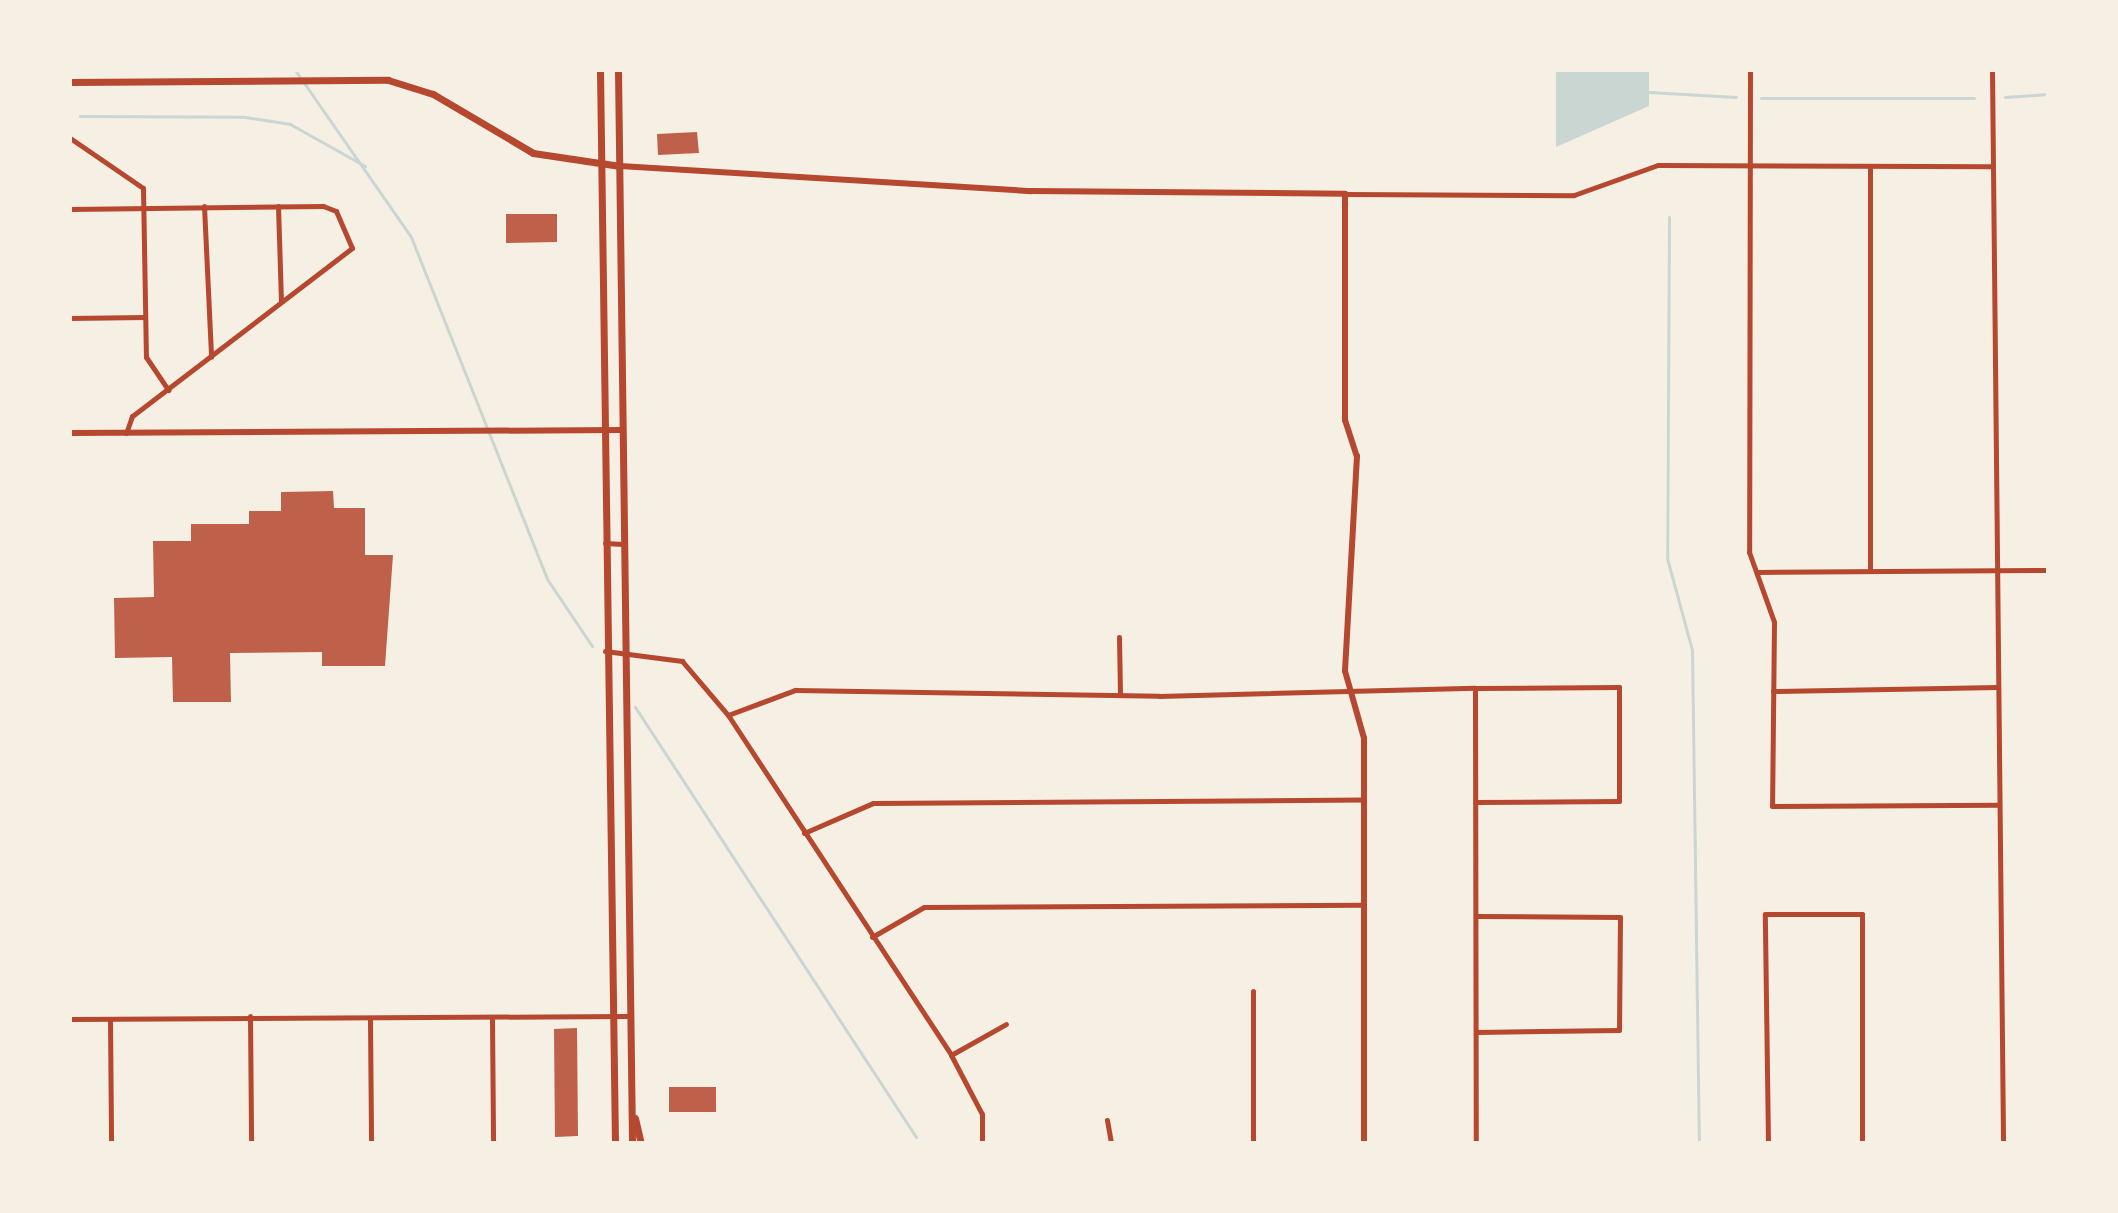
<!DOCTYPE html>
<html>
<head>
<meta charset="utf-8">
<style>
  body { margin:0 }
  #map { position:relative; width:2118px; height:1213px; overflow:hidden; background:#f6efe4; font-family:Bitter,serif }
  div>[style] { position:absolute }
  .water>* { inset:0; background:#c9d6d2 }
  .stream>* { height:3px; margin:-1.5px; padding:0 1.5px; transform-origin:1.5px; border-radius:1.5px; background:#c9d6d2 }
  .building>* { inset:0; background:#bf614a }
  .minor>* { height:5px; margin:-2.5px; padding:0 2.5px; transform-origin:2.5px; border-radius:2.5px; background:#b5482f }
  .tertiary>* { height:6px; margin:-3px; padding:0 3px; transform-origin:3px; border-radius:3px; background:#b5482f }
  .secondary>* { height:7px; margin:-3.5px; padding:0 3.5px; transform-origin:3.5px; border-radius:3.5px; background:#b5482f }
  span { translate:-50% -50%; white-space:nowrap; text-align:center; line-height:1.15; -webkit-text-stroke:6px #f6efe4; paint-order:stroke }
  .frame { position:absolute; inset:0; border:72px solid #f6efe4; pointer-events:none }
</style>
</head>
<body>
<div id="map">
  <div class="water">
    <div style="clip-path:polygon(1556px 70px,1649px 70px,1649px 106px,1556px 147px)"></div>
  </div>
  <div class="stream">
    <div style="left:295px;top:70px;width:203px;rotate:55.2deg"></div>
    <div style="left:411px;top:237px;width:368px;rotate:68.3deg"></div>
    <div style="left:547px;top:579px;width:81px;rotate:56.1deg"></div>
    <div style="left:1649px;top:92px;width:87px;rotate:3.3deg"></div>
    <div style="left:2005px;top:97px;width:43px;rotate:-4deg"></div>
    <div style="left:1761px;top:98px;width:213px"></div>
    <div style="left:80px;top:116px;width:165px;rotate:0.3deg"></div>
    <div style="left:245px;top:117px;width:46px;rotate:8.8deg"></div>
    <div style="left:290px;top:124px;width:86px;rotate:29.2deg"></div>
    <div style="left:1669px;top:217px;width:341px;rotate:90.3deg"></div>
    <div style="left:1667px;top:558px;width:95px;rotate:74.8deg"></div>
    <div style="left:1692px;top:650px;width:493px;rotate:89.2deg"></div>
    <div style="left:635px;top:707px;width:514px;rotate:56.84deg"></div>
  </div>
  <div class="building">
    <div style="clip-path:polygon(697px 132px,699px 153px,658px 155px,657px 134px)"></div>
    <div style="clip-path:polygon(506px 214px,557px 214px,557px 242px,506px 243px)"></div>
    <div style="clip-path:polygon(333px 491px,334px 508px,365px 508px,365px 555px,393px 555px,385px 666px,322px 666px,322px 652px,230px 653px,231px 702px,173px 702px,172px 657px,115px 658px,114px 598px,154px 597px,153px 541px,191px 541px,191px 524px,249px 524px,249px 511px,281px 511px,281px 492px)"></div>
    <div style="clip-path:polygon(577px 1028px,578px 1136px,555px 1137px,554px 1029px)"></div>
    <div style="clip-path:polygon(669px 1087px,716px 1087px,716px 1112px,669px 1112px)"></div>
  </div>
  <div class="minor">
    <div style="left:1750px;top:70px;width:482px;rotate:90.1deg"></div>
    <div style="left:1749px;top:552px;width:74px;rotate:70.3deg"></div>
    <div style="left:1774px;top:622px;width:184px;rotate:90.6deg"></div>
    <div style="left:1772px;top:806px;width:227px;rotate:-0.3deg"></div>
    <div style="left:1992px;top:70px;width:1073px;rotate:89.41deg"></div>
    <div style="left:70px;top:138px;width:88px;rotate:34.4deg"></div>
    <div style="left:143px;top:188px;width:169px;rotate:89deg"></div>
    <div style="left:146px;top:357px;width:40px;rotate:56deg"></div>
    <div style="left:1345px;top:194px;width:229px;rotate:0.3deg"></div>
    <div style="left:1574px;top:195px;width:89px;rotate:-19.7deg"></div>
    <div style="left:1658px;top:165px;width:334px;rotate:0.2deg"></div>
    <div style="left:204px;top:206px;width:151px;rotate:87.3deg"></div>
    <div style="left:278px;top:206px;width:95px;rotate:88.2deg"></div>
    <div style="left:70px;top:209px;width:253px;rotate:-0.7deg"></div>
    <div style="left:323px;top:206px;width:14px;rotate:21deg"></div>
    <div style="left:336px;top:211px;width:40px;rotate:66.6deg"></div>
    <div style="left:352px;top:248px;width:277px;rotate:142.6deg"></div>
    <div style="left:132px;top:416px;width:18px;rotate:109deg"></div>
    <div style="left:70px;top:318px;width:75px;rotate:-0.8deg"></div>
    <div style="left:605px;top:543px;width:18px;rotate:3deg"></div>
    <div style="left:1870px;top:571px;width:404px;rotate:-90deg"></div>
    <div style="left:1757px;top:572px;width:291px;rotate:-0.4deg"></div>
    <div style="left:1119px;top:637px;width:57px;rotate:89deg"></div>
    <div style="left:605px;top:651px;width:78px;rotate:7.4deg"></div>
    <div style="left:682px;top:661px;width:71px;rotate:49.6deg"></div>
    <div style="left:728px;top:715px;width:407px;rotate:56.7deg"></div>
    <div style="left:951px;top:1055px;width:67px;rotate:62.3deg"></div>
    <div style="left:982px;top:1114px;width:29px;rotate:90deg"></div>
    <div style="left:1475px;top:688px;width:144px;rotate:-0.4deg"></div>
    <div style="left:1619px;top:687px;width:114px;rotate:90deg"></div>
    <div style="left:1619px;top:801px;width:144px;rotate:179.6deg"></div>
    <div style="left:1773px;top:691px;width:225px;rotate:-1deg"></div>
    <div style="left:728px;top:715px;width:72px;rotate:-20.5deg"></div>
    <div style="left:795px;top:690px;width:364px;rotate:0.9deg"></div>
    <div style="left:1159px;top:696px;width:316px;rotate:-1.5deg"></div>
    <div style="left:1475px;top:688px;width:455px;rotate:89.9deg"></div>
    <div style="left:804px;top:833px;width:75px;rotate:-23.5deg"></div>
    <div style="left:873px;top:803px;width:490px;rotate:-0.4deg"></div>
    <div style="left:1476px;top:916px;width:144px;rotate:0.4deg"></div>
    <div style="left:1620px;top:917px;width:113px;rotate:90.5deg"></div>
    <div style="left:1619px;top:1030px;width:142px;rotate:179.2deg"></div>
    <div style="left:872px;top:937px;width:60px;rotate:-30deg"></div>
    <div style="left:924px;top:907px;width:439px;rotate:-0.3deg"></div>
    <div style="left:1253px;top:991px;width:152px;rotate:90deg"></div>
    <div style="left:250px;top:1016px;width:127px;rotate:89.5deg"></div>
    <div style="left:70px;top:1019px;width:558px;rotate:-0.31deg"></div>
    <div style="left:110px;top:1019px;width:124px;rotate:89.5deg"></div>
    <div style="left:492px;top:1019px;width:124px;rotate:89.5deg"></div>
    <div style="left:370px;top:1020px;width:123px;rotate:89.5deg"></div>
    <div style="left:951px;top:1055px;width:63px;rotate:-29.4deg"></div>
    <div style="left:1107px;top:1120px;width:23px;rotate:80deg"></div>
    <div style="left:1768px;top:1143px;width:229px;rotate:-90.8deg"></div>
    <div style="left:1765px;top:914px;width:97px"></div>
    <div style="left:1862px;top:914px;width:229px;rotate:90deg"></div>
  </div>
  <div class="tertiary">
    <div style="left:620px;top:166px;width:412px;rotate:3.5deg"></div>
    <div style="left:1031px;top:191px;width:314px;rotate:0.5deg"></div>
    <div style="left:1345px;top:194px;width:226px;rotate:90deg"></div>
    <div style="left:1345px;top:420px;width:38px;rotate:72deg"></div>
    <div style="left:1357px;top:456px;width:215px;rotate:93.2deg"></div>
    <div style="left:1345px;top:671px;width:70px;rotate:74.2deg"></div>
    <div style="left:1364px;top:738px;width:405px;rotate:90deg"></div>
    <div style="left:70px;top:433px;width:551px;rotate:-0.31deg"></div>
  </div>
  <div class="secondary">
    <div style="left:600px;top:70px;width:1073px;rotate:89.2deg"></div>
    <div style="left:618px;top:70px;width:1073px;rotate:89.25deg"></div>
    <div style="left:70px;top:82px;width:318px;rotate:-0.4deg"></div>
    <div style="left:388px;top:80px;width:47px;rotate:17.3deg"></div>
    <div style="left:433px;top:94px;width:116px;rotate:30.5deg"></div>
    <div style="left:533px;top:153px;width:88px;rotate:8.5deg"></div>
    <div style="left:635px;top:1118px;width:26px;rotate:77deg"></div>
  </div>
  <div class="frame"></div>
</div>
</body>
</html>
